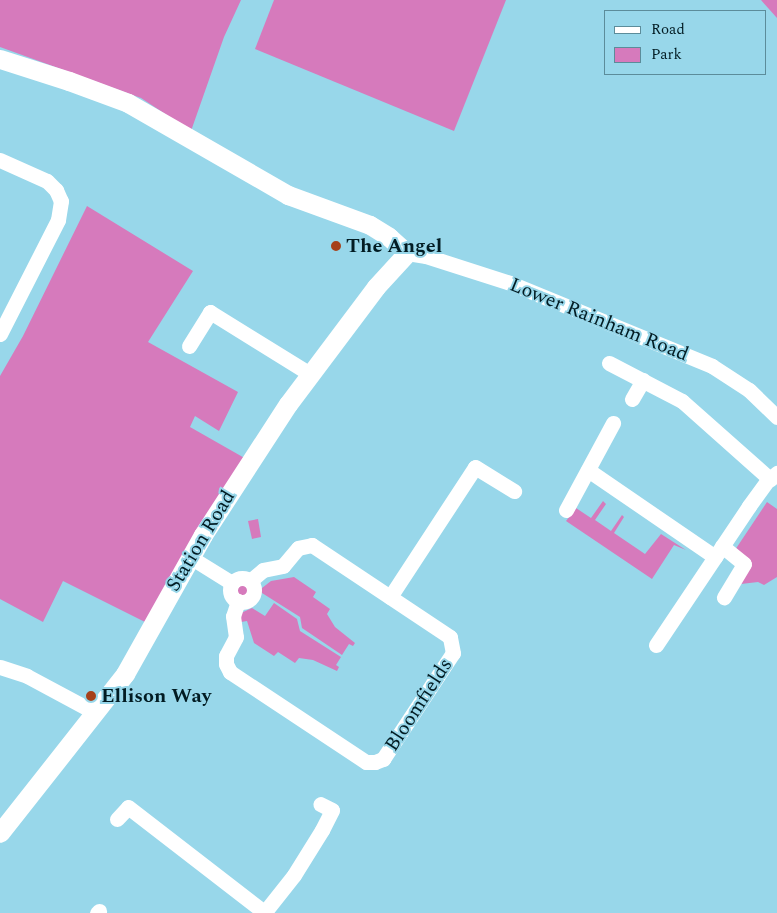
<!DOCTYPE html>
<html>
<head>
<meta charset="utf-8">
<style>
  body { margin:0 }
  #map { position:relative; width:777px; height:913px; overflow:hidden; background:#98d7ea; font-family:Spectral,serif }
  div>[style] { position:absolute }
  .green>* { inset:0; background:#d67abc }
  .round { border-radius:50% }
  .minor>* { height:15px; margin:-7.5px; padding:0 7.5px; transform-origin:7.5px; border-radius:7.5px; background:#fff }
  .minor>.ring { margin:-7.5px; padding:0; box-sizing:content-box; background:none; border:15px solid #fff; border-radius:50% }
  .major>* { height:19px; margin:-9.5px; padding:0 9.5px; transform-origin:9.5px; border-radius:9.5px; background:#fff }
  .dots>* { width:14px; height:14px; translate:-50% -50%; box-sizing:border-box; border:2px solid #98d7ea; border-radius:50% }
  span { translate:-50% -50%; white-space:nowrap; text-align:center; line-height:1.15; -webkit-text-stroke:4px #98d7ea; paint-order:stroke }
  .poi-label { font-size:20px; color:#021c23; font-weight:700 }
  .left { translate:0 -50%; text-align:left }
  .street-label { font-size:20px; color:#021c23 }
  .legend { position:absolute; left:604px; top:10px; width:162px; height:65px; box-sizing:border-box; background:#98d7ea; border:1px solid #5c8c9a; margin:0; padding:6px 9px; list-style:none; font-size:15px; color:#021c23 }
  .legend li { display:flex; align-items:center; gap:10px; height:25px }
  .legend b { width:25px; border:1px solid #5c8c9a }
</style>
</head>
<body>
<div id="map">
  <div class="green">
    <div style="clip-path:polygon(0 0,241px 0,224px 37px,191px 131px,141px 98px,0 47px)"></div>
    <div style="clip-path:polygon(274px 0,506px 0,454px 131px,255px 49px)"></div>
    <div style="clip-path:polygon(761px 0,777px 0,777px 18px)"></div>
    <div style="clip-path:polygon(87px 206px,193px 271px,148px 342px,238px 392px,219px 431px,195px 416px,190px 427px,248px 460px,145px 622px,63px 581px,43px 622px,0 599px,0 376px,23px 336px)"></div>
    <div style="clip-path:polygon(603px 501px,606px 504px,595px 520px,611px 531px,622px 515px,624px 517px,614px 533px,645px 554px,661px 534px,686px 550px,674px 545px,652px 579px,566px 521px,576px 508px,591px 518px)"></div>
    <div style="clip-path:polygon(767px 502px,777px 509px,777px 577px,764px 585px,758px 582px,741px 584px,735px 550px)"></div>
    <div style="clip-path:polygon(258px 519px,261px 537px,252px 539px,248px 521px)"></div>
    <div style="clip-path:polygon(294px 577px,316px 592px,313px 597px,330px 609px,327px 614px,335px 627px,355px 643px,353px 646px,349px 644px,342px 655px,302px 628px,300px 617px,262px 593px,262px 588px,271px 581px)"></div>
    <div class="round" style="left:236px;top:585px;width:12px;height:12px"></div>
    <div style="clip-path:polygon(274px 603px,297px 619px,300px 631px,341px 657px,336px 665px,339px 667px,337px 671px,313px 660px,299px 658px,295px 663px,278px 652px,274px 656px,254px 643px,247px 621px,241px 622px,241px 613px,252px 608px,265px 616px)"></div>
  </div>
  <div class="minor">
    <div style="left:0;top:160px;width:51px;rotate:24.1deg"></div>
    <div style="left:47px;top:181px;width:13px;rotate:45deg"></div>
    <div style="left:56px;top:190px;width:12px;rotate:66deg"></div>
    <div style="left:61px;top:201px;width:19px;rotate:99deg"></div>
    <div style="left:58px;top:220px;width:128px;rotate:117deg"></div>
    <div style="left:407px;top:253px;width:19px;rotate:9deg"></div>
    <div style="left:426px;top:256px;width:88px;rotate:17.8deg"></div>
    <div style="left:510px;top:283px;width:218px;rotate:22.3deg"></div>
    <div style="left:712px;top:366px;width:44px;rotate:33deg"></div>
    <div style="left:749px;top:390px;width:39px;rotate:44deg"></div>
    <div style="left:189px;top:346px;width:40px;rotate:-58deg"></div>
    <div style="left:210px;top:312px;width:118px;rotate:31.8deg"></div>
    <div style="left:609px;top:363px;width:82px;rotate:27.5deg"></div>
    <div style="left:682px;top:401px;width:118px;rotate:41.6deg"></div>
    <div style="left:632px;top:399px;width:22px;rotate:-60deg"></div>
    <div style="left:588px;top:470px;width:154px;rotate:34.4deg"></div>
    <div style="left:566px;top:510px;width:99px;rotate:-61.6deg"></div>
    <div style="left:722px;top:546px;width:28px;rotate:39deg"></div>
    <div style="left:744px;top:564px;width:39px;rotate:121deg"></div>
    <div style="left:190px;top:557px;width:49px;rotate:31.8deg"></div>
    <div class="ring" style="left:230px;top:578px;width:9px;height:9px"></div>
    <div style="left:390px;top:597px;width:155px;rotate:-56.8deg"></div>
    <div style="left:475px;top:467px;width:46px;rotate:31.6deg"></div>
    <div style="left:238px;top:601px;width:16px;rotate:108deg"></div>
    <div style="left:233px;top:616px;width:21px;rotate:82deg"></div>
    <div style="left:236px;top:637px;width:21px;rotate:118deg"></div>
    <div style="left:226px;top:656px;width:8px;rotate:90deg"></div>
    <div style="left:226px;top:664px;width:9px;rotate:63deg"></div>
    <div style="left:230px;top:672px;width:163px;rotate:33.5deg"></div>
    <div style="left:366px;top:762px;width:9px"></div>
    <div style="left:375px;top:762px;width:9px;rotate:-21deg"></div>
    <div style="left:383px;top:759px;width:127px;rotate:-56.6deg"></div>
    <div style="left:453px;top:653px;width:16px;rotate:-101deg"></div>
    <div style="left:450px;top:637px;width:166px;rotate:-146.3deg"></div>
    <div style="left:312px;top:545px;width:14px;rotate:168deg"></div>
    <div style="left:298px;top:548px;width:23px;rotate:130deg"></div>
    <div style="left:283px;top:566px;width:20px;rotate:169deg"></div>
    <div style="left:263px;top:570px;width:17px;rotate:140deg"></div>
    <div style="left:656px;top:645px;width:167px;rotate:-56.2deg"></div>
    <div style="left:749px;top:506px;width:31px;rotate:-54deg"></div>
    <div style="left:767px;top:481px;width:13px;rotate:-39deg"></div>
    <div style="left:0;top:667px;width:28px;rotate:18deg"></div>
    <div style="left:27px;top:676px;width:78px;rotate:28.2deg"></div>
    <div style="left:117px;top:819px;width:16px;rotate:-47deg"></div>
    <div style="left:128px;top:807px;width:173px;rotate:37.7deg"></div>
    <div style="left:97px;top:913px;width:3px;rotate:-45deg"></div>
    <div style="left:264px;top:913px;width:48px;rotate:-51.7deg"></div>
    <div style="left:294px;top:875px;width:53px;rotate:-58.1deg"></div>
    <div style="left:322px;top:830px;width:22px;rotate:-63deg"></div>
    <div style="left:332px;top:810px;width:13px;rotate:-153deg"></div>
  </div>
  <div class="major">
    <div style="left:0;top:59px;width:72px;rotate:17.7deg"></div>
    <div style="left:69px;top:81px;width:63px;rotate:20.4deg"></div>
    <div style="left:128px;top:103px;width:185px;rotate:29.9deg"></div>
    <div style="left:288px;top:195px;width:87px;rotate:20.1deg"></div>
    <div style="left:370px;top:225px;width:22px;rotate:32deg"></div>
    <div style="left:389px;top:237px;width:24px;rotate:42deg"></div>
    <div style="left:407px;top:253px;width:46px;rotate:132.4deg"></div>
    <div style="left:376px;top:287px;width:146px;rotate:126.9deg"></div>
    <div style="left:288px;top:404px;width:156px;rotate:123deg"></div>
    <div style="left:203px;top:535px;width:159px;rotate:119.3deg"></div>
    <div style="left:125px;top:674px;width:202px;rotate:128.2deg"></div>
  </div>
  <div class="dots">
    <div style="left:336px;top:246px;background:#a6401a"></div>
    <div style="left:91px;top:696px;background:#a6401a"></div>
  </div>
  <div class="poi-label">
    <span class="left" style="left:346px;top:246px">The Angel</span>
    <span class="left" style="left:101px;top:696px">Ellison Way</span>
  </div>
  <div class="street-label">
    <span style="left:599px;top:320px;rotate:22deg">Lower Rainham Road</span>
    <span style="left:201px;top:541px;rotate:-59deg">Station Road</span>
    <span style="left:419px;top:705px;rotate:-57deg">Bloomfields</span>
  </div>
  <ul class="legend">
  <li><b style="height:6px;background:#fff"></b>Road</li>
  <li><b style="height:14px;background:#d67abc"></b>Park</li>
  </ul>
</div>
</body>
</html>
